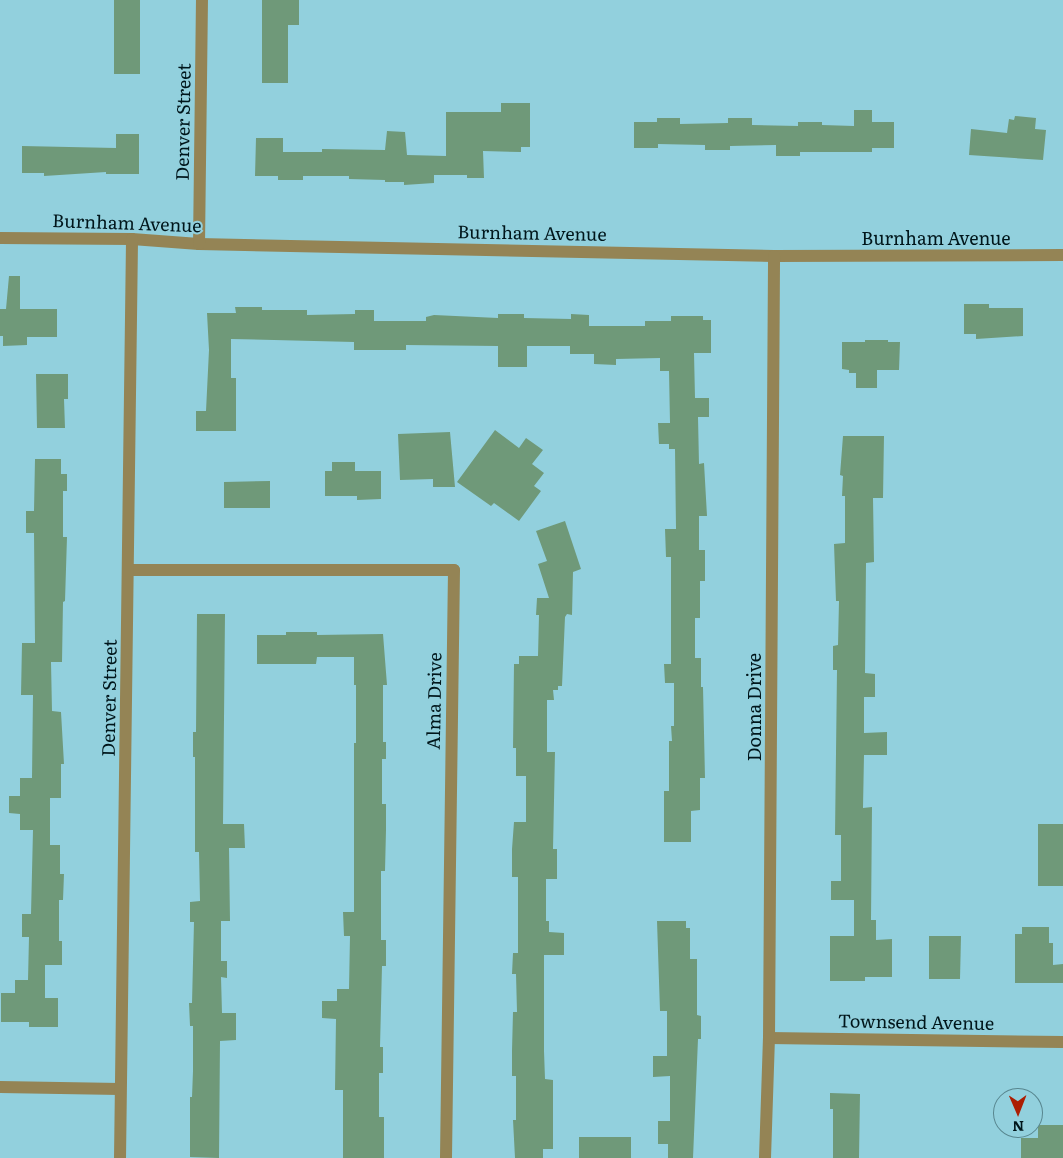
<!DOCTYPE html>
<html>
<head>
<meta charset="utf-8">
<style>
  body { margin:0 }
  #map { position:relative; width:1063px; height:1158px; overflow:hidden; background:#92d0dd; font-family:Literata,serif }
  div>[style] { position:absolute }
  .building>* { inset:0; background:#6f9979 }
  .minor>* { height:12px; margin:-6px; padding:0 6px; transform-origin:6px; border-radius:6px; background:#948455 }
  span { translate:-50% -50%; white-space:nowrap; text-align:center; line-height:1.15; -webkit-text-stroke:4px #92d0dd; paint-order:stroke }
  .street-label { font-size:18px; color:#00161b }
  .north { position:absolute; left:993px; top:1088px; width:50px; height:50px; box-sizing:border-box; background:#92d0dd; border:1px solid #58868f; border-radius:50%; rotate:179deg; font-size:14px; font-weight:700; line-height:20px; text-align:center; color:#00161b }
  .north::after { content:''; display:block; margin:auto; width:18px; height:22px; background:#ac1e03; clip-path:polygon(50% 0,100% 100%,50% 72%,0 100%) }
</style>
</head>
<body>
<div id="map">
  <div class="building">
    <div style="clip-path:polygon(114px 0,140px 0,140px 74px,114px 74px)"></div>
    <div style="clip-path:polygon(262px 0,299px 0,299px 25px,288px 25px,288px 83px,262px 83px)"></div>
    <div style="clip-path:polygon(501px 103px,530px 103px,530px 147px,521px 147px,521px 152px,483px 151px,484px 178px,467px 178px,467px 175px,434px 175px,434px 183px,404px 185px,404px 182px,385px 182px,385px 180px,349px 179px,349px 176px,303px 176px,303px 180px,278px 180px,278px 176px,255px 176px,256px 138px,283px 138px,283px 152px,322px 152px,322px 149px,385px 150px,387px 131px,405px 132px,407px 155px,446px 156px,446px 112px,501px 112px)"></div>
    <div style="clip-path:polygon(854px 110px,872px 110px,872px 122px,894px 122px,894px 148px,872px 148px,872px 152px,800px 152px,800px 156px,776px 156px,776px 145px,730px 146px,730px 150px,705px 150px,705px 145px,658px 144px,658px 148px,634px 148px,634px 122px,657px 122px,657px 118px,680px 118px,680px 124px,728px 123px,728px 118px,752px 118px,752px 125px,798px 126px,798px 122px,822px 122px,822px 125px,854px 126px)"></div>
    <div style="clip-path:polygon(1015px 116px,1036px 118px,1035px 129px,1046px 130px,1043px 160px,969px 155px,971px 129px,1007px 133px,1009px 119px,1014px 120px)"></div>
    <div style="clip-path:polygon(116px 134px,139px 134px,139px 174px,106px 174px,106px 172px,44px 176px,44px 173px,22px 173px,22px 146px,116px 148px)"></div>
    <div style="clip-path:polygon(9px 276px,20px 276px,20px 309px,57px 309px,57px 337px,27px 337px,27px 345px,3px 346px,3px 336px,0 336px,0 309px,6px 309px)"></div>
    <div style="clip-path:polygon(964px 304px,989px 304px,989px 308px,1023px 308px,1023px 336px,976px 339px,976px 334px,964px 334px)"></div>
    <div style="clip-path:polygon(235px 307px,262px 307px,262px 310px,307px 310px,307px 315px,355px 314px,355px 310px,374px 310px,374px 321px,426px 321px,426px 317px,434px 315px,498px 318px,498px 314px,524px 314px,524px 318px,571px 319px,571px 314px,589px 315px,589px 326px,645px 326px,645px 321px,671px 321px,671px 316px,703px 316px,703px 320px,711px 320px,711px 353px,694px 353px,695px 398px,709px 398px,709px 417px,698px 417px,699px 464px,704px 463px,707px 516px,699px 516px,699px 550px,705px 550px,705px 581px,700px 581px,700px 618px,695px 618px,695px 658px,701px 658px,701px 687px,703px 687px,705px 778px,700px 778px,700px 810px,691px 811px,691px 842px,664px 842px,664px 791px,669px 791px,669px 741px,672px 741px,671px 726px,674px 726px,674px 683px,665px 683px,664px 664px,671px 664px,671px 557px,666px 557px,665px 529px,676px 529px,675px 449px,669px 449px,669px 444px,659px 444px,658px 423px,670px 423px,669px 371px,660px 371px,660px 358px,616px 359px,616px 365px,594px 364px,594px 354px,570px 354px,570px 346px,527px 346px,527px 367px,498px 367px,498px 346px,406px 345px,406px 350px,354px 350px,354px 342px,231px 339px,231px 378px,236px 378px,236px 431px,196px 431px,196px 411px,206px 411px,209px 350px,207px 313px,236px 313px)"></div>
    <div style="clip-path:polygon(865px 340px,888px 340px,888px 342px,900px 342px,899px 370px,877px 370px,877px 388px,856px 388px,856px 373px,849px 373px,849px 370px,842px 369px,842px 342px,865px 342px)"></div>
    <div style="clip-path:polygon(36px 374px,68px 374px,68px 399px,64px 399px,65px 428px,37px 428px)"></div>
    <div style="clip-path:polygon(495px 430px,519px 448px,526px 438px,543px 450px,532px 464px,544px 473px,534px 486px,541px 491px,519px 521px,494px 503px,491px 506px,457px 482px)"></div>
    <div style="clip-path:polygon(450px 432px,455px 487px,433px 487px,433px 479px,400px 480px,398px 434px)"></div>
    <div style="clip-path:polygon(843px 436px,884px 436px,883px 498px,873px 498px,874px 562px,866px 563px,865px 673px,875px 674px,875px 697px,864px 697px,864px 733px,887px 732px,887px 755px,864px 755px,863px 808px,872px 807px,871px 920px,876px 920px,876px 940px,892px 939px,892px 977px,865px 977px,865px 981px,830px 981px,830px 936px,854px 936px,854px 900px,831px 900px,831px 881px,841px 881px,841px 835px,835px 835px,837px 670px,833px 670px,833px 646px,838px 645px,839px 601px,836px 601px,834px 544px,845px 543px,845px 496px,842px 496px,843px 476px,840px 475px)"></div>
    <div style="clip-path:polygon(35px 459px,61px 459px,61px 474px,67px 474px,67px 491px,63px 491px,63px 537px,67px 537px,65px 601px,63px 602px,62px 662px,51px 662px,52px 711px,61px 712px,64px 764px,61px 764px,61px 798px,50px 798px,50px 845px,60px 845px,60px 874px,64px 874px,63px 900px,59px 900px,59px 941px,62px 941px,62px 965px,45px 965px,45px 998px,58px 998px,58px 1027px,29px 1027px,29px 1022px,1px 1022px,1px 993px,15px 993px,15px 980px,28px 980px,29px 937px,22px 937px,22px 914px,31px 914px,33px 830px,20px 830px,20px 814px,9px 813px,9px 796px,20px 796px,20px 778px,32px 778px,33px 695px,21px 695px,22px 643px,35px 643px,34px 533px,26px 533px,26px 511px,34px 511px)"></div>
    <div style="clip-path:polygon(332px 462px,355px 462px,355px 471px,381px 471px,381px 499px,357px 500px,357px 496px,325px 496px,325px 471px,332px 471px)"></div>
    <div style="clip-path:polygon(270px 481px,270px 508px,224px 508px,224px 482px)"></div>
    <div style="clip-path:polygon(565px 521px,581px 569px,573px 572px,572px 615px,567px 614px,565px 617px,562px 686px,558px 686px,558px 690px,553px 690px,554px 700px,547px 700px,547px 752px,555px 752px,553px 849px,557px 849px,557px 879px,546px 879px,546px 921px,549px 921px,549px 932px,564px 933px,564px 955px,544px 955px,544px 1051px,545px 1079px,553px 1080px,553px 1149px,543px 1149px,543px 1158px,515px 1158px,513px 1120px,516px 1120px,516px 1076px,512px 1076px,512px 1051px,513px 1012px,517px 1012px,516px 974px,512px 974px,513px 953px,518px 953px,518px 877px,512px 877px,512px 849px,514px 822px,526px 822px,526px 776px,516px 776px,516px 748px,513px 748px,514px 664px,519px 664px,519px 656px,538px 656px,539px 615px,536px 615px,537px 598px,549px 598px,538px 564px,547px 561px,536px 531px)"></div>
    <div style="clip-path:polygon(197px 614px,225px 614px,223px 824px,244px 824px,245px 848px,229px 848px,230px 921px,221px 921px,221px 961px,227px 961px,227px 978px,221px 977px,222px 1013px,236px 1013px,236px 1040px,220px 1041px,219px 1158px,190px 1157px,190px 1097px,192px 1097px,193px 1071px,193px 1026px,190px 1026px,189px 1003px,192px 1003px,194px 922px,190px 922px,190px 902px,200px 901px,199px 852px,195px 852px,195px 757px,193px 757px,193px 732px,196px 732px)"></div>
    <div style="clip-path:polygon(286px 632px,317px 632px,317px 635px,383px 634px,387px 685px,383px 685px,383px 742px,386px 742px,386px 759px,382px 759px,382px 804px,386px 804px,386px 830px,385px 871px,381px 871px,381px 940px,386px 940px,386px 966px,382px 966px,380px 1047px,383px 1047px,383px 1073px,379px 1073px,379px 1117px,384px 1117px,384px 1158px,343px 1158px,343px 1090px,335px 1090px,336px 1019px,322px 1018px,322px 1001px,337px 1001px,337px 989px,349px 989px,350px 936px,344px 936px,343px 912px,354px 912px,354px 743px,356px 743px,356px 685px,354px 685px,354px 657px,317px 657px,316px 664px,257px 664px,257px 635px,286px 635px)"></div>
    <div style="clip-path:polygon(1038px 824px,1063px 824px,1063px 886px,1038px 886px)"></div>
    <div style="clip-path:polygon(657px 921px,686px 921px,686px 928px,690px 928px,690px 959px,697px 959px,697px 1015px,701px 1016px,701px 1039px,698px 1039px,693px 1158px,668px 1158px,668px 1144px,658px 1144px,658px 1121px,670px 1121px,670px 1076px,653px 1077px,653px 1056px,667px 1056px,667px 1011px,660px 1011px)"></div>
    <div style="clip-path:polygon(1022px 927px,1049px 927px,1049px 943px,1053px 943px,1053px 965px,1063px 964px,1063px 983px,1015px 983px,1015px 934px,1022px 934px)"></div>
    <div style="clip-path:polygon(929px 936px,961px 936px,960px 979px,929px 979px)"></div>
    <div style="clip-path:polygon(830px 1093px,860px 1094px,859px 1158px,833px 1158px,833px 1109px,830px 1109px)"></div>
    <div style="clip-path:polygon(1038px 1125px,1063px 1125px,1063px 1158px,1021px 1158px,1021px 1138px,1038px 1138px)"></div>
    <div style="clip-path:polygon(579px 1137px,631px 1137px,631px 1158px,579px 1158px)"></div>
  </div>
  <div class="minor">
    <div style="left:0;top:238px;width:132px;rotate:0.4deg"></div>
    <div style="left:132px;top:239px;width:67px;rotate:4.3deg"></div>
    <div style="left:199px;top:244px;width:575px;rotate:1.2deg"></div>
    <div style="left:774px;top:256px;width:289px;rotate:-0.2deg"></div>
    <div style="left:199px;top:244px;width:244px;rotate:-89.3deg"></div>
    <div style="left:129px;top:570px;width:325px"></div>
    <div style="left:454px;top:570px;width:588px;rotate:90.78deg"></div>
    <div style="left:769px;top:1038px;width:294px;rotate:0.8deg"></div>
    <div style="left:0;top:1087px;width:120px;rotate:1deg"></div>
    <div style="left:120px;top:1158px;width:919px;rotate:-89.25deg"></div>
    <div style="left:765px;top:1158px;width:120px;rotate:-88.1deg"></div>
    <div style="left:769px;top:1038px;width:782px;rotate:-89.63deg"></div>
  </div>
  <div class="street-label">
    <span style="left:183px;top:122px;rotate:-89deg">Denver Street</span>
    <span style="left:127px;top:223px;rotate:2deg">Burnham Avenue</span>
    <span style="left:532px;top:233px;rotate:1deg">Burnham Avenue</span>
    <span style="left:936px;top:238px">Burnham Avenue</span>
    <span style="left:109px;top:698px;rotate:-89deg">Denver Street</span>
    <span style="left:434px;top:701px;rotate:-89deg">Alma Drive</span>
    <span style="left:754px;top:707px;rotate:-90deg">Donna Drive</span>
    <span style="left:916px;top:1022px;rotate:1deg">Townsend Avenue</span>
  </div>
  <div class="north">N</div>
</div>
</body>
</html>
